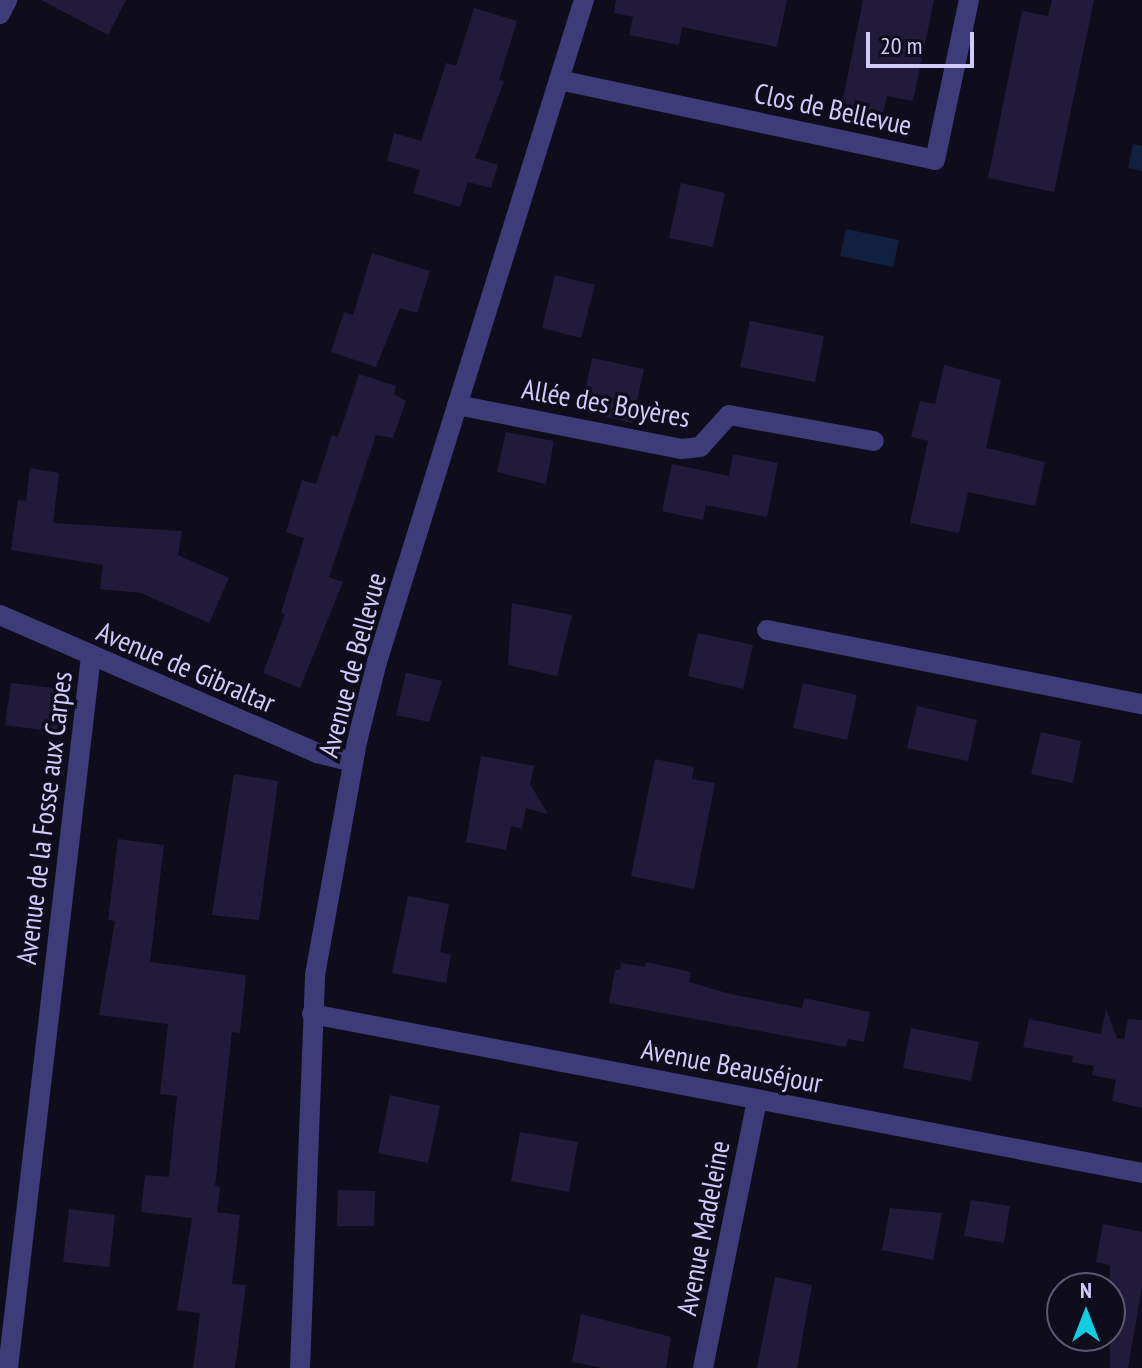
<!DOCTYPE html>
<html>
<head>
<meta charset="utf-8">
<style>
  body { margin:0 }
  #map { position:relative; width:1142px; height:1368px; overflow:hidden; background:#0f0d1c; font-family:"PT Sans Narrow",sans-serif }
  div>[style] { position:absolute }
  .water>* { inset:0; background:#0f213e }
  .building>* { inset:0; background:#211a3b }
  .minor>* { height:20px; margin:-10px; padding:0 10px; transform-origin:10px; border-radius:10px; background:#3d3b78 }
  span { translate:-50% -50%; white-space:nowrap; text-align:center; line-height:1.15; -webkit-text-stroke:7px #0f0d1c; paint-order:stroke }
  .street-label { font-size:28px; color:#d1cbfb }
  .north { position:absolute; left:1046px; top:1272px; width:80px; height:80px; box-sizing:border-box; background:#0f0d1c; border:2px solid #5d5975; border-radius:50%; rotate:0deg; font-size:22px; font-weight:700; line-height:32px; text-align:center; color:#d1cbfb }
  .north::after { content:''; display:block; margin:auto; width:28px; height:36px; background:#10cde2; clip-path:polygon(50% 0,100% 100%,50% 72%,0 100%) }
  .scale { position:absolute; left:866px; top:32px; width:108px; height:36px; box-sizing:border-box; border:4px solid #d1cbfb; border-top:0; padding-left:10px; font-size:24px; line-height:28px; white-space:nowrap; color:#d1cbfb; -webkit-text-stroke:6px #0f0d1c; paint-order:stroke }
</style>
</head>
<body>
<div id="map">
  <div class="water">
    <div style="clip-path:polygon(1133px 144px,1142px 146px,1142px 171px,1128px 168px)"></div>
    <div style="clip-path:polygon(846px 229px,899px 240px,893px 267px,840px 256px)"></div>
  </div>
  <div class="building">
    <div style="clip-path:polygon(41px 0,126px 0,108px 35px)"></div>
    <div style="clip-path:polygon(616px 0,787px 0,777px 47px,682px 27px,679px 45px,629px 35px,633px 17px,614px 13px)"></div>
    <div style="clip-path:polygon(863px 0,934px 0,913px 101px,887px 96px,882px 118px,841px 109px)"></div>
    <div style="clip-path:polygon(1052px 0,1094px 0,1054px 192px,988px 178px,1022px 11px,1048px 16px)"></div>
    <div style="clip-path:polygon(474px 8px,517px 21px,499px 80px,504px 81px,475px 158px,498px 165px,491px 188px,468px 182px,460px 207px,413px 193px,420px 170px,387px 161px,394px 133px,421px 141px,446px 63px,456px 66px)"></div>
    <div style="clip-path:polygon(681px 183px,725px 193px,713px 247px,669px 238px)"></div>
    <div style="clip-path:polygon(372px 253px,430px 271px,417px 313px,400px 308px,376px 367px,331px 352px,344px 312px,353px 315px)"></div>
    <div style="clip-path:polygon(555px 275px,595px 285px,581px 338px,542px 328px)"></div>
    <div style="clip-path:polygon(750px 321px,824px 336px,815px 382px,740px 367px)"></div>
    <div style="clip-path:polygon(592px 358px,644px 369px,632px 423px,581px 411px)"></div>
    <div style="clip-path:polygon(944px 365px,1001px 380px,986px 448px,1045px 462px,1035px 506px,968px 492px,959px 533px,910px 523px,928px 441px,911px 437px,920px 401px,935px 404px)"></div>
    <div style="clip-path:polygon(359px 374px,396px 386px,394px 394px,406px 401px,393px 438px,376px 435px,329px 577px,343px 582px,300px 688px,263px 673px,285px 614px,281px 613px,304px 538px,286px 532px,302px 480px,316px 484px,332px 435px,338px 437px)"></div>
    <div style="clip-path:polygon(506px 432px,554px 441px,546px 484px,497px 472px)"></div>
    <div style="clip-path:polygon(733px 454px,778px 463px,767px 517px,706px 505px,703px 520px,662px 511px,672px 464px,729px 476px)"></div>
    <div style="clip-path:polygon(30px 468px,59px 473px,53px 523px,182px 531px,178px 555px,229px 578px,209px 623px,141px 593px,100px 589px,103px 565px,11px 550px,18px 500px,26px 501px)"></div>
    <div style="clip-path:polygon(512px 603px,572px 615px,557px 676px,508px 665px)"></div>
    <div style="clip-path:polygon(698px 633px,753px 645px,743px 689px,688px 676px)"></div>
    <div style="clip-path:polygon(406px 673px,442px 681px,429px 722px,396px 715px)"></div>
    <div style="clip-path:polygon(11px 683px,62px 689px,57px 732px,5px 725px)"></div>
    <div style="clip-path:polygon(803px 683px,857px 695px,847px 740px,793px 728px)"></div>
    <div style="clip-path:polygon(917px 706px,977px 720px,968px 761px,907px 748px)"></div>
    <div style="clip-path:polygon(1041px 732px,1081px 741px,1073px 783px,1031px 774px)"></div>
    <div style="clip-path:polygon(481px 756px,534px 766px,530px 784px,548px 814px,526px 808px,522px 829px,511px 826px,506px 850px,466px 842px)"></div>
    <div style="clip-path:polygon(655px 759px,694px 767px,692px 779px,715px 783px,694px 889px,631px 876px)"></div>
    <div style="clip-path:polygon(234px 774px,278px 781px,259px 920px,212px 915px)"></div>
    <div style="clip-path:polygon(118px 839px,164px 845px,150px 962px,246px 975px,240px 1033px,232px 1032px,215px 1186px,220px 1187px,217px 1212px,240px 1215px,232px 1284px,246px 1285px,235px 1368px,193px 1368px,200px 1313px,177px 1310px,192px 1218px,141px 1212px,145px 1175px,169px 1177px,177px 1096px,160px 1094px,168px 1024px,99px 1015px,115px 921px,108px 920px)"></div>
    <div style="clip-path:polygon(408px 896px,449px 904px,440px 952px,451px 955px,446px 983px,392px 973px)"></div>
    <div style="clip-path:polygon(646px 962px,691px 972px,689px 982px,730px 994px,802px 1008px,804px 998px,870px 1012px,864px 1042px,848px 1039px,846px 1047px,609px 1003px,615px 970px,620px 970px,621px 963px,645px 967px)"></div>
    <div style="clip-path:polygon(1106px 1009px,1117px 1038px,1124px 1039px,1128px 1019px,1142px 1020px,1142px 1108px,1112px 1101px,1116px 1080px,1092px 1075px,1094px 1066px,1072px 1062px,1073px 1056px,1023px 1047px,1029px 1019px,1101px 1034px)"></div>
    <div style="clip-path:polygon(911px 1028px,979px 1042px,971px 1081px,903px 1068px)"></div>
    <div style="clip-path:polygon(390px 1095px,440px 1106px,428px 1163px,378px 1153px)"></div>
    <div style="clip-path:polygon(520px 1132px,578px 1142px,569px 1192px,511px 1181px)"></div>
    <div style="clip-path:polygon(338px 1190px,375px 1191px,374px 1226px,337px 1226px)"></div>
    <div style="clip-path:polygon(971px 1200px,1010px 1206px,1004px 1243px,964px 1236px)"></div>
    <div style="clip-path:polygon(890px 1208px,942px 1213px,933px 1260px,882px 1250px)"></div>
    <div style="clip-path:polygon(69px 1209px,115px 1215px,109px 1267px,63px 1262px)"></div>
    <div style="clip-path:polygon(1103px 1224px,1142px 1232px,1142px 1287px,1128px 1368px,1110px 1368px,1110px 1265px,1096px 1262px)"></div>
    <div style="clip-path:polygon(775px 1277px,812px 1285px,797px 1368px,757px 1368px)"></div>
    <div style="clip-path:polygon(581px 1314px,671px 1337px,666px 1368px,603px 1368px,572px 1362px)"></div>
  </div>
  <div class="minor">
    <div style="left:0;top:14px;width:16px;rotate:-63deg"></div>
    <div style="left:559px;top:80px;width:384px;rotate:12deg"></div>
    <div style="left:935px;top:160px;width:164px;rotate:-78deg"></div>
    <div style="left:457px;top:405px;width:228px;rotate:11.1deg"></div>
    <div style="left:681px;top:449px;width:19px;rotate:-6deg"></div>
    <div style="left:700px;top:447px;width:43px;rotate:-47.8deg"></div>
    <div style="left:729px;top:415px;width:147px;rotate:10.2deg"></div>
    <div style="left:0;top:615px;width:346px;rotate:23.5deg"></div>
    <div style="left:317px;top:753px;width:37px;rotate:14deg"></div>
    <div style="left:767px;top:630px;width:382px;rotate:11.2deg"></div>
    <div style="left:312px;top:1014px;width:845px;rotate:10.84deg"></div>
    <div style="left:8px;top:1368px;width:717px;rotate:-83.35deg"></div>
    <div style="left:300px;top:1368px;width:393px;rotate:-87.8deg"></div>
    <div style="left:315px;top:975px;width:237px;rotate:-79.8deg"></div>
    <div style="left:357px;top:742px;width:82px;rotate:-76deg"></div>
    <div style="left:377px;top:662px;width:694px;rotate:-72.64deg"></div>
    <div style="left:703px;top:1368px;width:273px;rotate:-78.6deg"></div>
  </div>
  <div class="street-label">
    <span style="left:833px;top:109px;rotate:12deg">Clos de Bellevue</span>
    <span style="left:606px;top:403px;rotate:10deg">Allée des Boyères</span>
    <span style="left:352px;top:665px;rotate:-75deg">Avenue de Bellevue</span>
    <span style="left:186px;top:667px;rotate:23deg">Avenue de Gibraltar</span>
    <span style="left:44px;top:818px;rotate:-83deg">Avenue de la Fosse aux Carpes</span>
    <span style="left:732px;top:1066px;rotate:11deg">Avenue Beauséjour</span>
    <span style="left:703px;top:1228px;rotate:-79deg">Avenue Madeleine</span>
  </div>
  <div class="north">N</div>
  <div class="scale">20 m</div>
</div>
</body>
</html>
